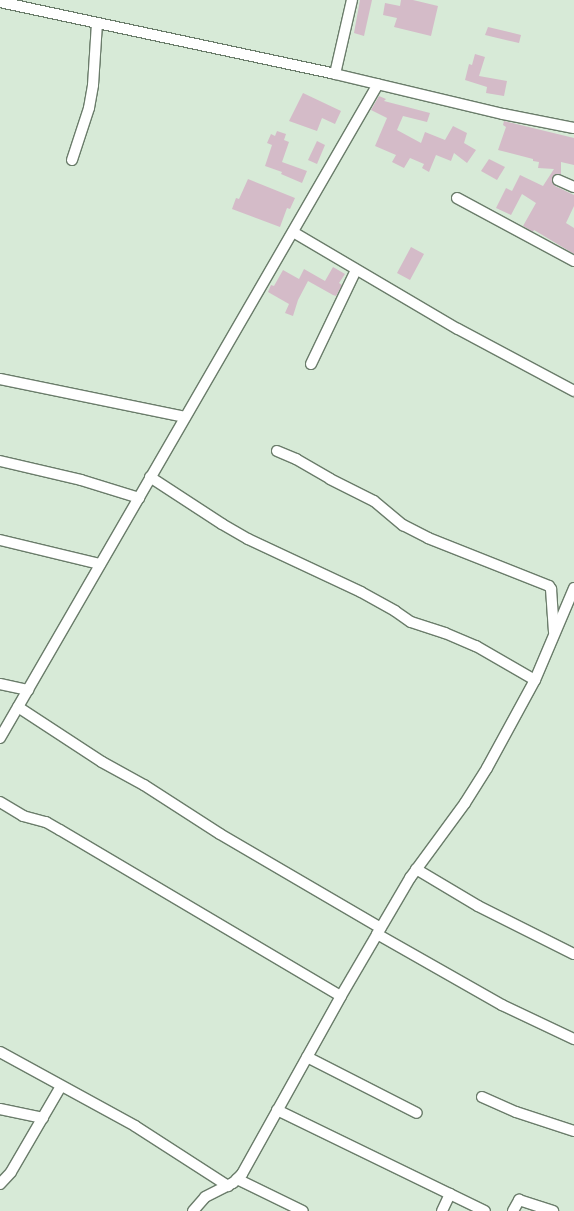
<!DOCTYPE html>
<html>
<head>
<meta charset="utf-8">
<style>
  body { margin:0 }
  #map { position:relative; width:574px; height:1211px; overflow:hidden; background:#d7ead7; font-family:"Golos Text",sans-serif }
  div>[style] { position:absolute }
  .building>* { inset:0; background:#d4bbc8 }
  .roads { filter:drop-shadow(1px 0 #6a7c6a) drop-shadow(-1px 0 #6a7c6a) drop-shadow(0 1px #6a7c6a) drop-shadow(0 -1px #6a7c6a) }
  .street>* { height:10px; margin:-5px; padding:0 5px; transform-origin:5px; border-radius:5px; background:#fff }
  span { translate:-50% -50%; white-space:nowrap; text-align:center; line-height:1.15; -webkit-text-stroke:3px #d7ead7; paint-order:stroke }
</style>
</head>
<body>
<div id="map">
  <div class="building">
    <div style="clip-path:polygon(360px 0,372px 0,364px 36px,354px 33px)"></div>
    <div style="clip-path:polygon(401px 0,413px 0,438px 6px,431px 36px,394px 27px,397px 18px,383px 15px,385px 3px,400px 6px)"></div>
    <div style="clip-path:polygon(488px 27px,521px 35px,519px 43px,485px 35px)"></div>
    <div style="clip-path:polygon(475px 54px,485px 57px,479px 76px,507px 81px,504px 96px,486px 93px,487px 87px,465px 80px,469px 64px,472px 65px)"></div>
    <div style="clip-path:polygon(303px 93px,341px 111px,335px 124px,322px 118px,317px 131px,289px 121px)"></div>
    <div style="clip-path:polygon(379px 96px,386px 99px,384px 101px,430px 113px,427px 122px,403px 116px,397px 130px,421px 143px,425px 132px,445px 140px,453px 126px,467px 133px,464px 143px,476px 150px,467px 163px,454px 153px,451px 161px,436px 155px,429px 172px,422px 168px,424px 164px,410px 158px,404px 168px,392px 162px,396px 155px,375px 146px,387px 118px,371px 110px)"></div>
    <div style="clip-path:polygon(504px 121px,574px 138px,574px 165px,561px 162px,561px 174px,554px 175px,552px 180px,555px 186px,574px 195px,574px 206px,566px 223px,574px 228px,574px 254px,534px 230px,533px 232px,523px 226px,536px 203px,522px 194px,511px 215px,496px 208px,506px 188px,512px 191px,520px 175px,543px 186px,554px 169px,538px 168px,539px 162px,533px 161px,533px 159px,498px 150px,506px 127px,503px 125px)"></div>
    <div style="clip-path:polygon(277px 131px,286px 134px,284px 140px,289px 142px,282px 162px,307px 171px,302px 183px,281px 174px,282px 172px,265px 166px,272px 145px,267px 143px,271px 134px,275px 136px)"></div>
    <div style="clip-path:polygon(317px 141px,325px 145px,317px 164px,308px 160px)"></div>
    <div style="clip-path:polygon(489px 159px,505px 167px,497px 180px,481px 171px)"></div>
    <div style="clip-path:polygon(248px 179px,295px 198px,290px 209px,287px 208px,280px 227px,232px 209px,236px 198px,239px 199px)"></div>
    <div style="clip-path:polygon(411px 247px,424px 254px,410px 280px,397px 273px)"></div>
    <div style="clip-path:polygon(333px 267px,345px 274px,339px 283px,342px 285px,336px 296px,333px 295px,308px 281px,298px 300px,293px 316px,285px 313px,289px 304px,268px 292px,271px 285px,274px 286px,283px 270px,299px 279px,304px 269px,325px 281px)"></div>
  </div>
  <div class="roads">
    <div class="street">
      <div style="left:0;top:2px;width:343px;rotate:12.1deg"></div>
      <div style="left:335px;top:74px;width:173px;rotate:13.4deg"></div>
      <div style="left:503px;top:114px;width:72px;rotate:11.2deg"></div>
      <div style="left:335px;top:74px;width:76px;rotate:-77.1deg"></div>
      <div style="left:72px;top:160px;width:55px;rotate:-71.9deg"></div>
      <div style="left:89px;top:108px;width:23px;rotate:-80deg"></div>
      <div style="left:93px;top:85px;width:62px;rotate:-86.3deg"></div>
      <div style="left:558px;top:180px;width:17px;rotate:24deg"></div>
      <div style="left:457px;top:198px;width:133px;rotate:28.3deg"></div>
      <div style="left:293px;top:232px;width:191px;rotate:30.5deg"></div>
      <div style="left:458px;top:329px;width:132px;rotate:28.1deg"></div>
      <div style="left:311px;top:364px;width:104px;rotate:-64.4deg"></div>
      <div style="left:0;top:379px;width:189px;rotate:11.6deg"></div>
      <div style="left:277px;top:451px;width:21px;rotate:23deg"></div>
      <div style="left:296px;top:459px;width:39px;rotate:30deg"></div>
      <div style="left:330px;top:479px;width:49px;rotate:26.6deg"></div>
      <div style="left:374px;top:501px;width:38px;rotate:40deg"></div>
      <div style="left:403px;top:525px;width:28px;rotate:27deg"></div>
      <div style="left:428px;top:538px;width:130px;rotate:21.6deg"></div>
      <div style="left:549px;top:586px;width:4px;rotate:56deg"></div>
      <div style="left:551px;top:589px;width:43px;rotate:86deg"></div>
      <div style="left:0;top:461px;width:83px;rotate:13.2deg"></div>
      <div style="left:81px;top:480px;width:61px;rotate:17.2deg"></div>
      <div style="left:150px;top:477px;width:86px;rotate:33.1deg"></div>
      <div style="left:222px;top:524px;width:30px;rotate:30deg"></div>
      <div style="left:248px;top:539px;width:125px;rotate:25.1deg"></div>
      <div style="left:361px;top:592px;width:39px;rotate:29deg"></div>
      <div style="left:395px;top:611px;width:19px;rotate:35deg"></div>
      <div style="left:411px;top:622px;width:36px;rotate:18deg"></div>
      <div style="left:445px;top:633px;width:34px;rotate:23deg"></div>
      <div style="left:476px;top:646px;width:68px;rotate:30deg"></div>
      <div style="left:0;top:540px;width:103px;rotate:13.5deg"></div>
      <div style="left:0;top:684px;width:29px;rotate:12deg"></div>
      <div style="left:18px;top:707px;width:100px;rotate:33.2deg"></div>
      <div style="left:102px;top:762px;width:48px;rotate:28.7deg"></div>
      <div style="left:144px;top:785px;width:90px;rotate:32.8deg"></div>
      <div style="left:220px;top:834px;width:186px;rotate:30.3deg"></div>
      <div style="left:0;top:738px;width:755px;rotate:-59.97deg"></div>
      <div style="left:0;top:802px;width:27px;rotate:31deg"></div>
      <div style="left:23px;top:816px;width:24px;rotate:15deg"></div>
      <div style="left:46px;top:822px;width:16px;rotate:30deg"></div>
      <div style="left:60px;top:830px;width:326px;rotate:30.6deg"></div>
      <div style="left:416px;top:869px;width:72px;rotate:30.8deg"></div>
      <div style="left:478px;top:906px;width:107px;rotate:26.6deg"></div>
      <div style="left:377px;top:934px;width:144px;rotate:29.6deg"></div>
      <div style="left:502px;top:1005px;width:80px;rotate:25.3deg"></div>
      <div style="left:0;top:1052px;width:154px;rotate:28.7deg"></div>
      <div style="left:135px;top:1126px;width:111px;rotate:32.8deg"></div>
      <div style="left:307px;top:1057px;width:123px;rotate:27deg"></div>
      <div style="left:482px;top:1097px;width:37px;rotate:24deg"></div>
      <div style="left:516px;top:1112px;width:61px;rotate:18.1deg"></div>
      <div style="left:0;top:1109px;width:44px;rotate:11.8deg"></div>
      <div style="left:277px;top:1110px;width:231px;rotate:25.9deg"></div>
      <div style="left:237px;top:1179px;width:73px;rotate:25.9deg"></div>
      <div style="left:0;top:1184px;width:16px;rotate:-47deg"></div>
      <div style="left:11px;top:1172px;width:99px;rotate:-59.8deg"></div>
      <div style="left:193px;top:1211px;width:18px;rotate:-49deg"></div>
      <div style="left:205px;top:1197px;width:31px;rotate:-27deg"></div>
      <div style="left:233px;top:1183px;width:13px;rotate:-45deg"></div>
      <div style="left:242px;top:1174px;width:204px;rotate:-60.9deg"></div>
      <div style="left:341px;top:996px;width:137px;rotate:-59.7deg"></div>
      <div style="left:410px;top:878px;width:93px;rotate:-53.7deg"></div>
      <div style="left:465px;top:803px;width:41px;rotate:-57.8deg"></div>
      <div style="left:487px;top:768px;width:100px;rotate:-61.4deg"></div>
      <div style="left:535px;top:680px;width:100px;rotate:-67deg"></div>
      <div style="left:442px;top:1211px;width:19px;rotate:-65deg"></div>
      <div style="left:513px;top:1211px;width:13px;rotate:-61deg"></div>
      <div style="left:519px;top:1200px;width:36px;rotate:18deg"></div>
    </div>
  </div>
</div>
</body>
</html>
